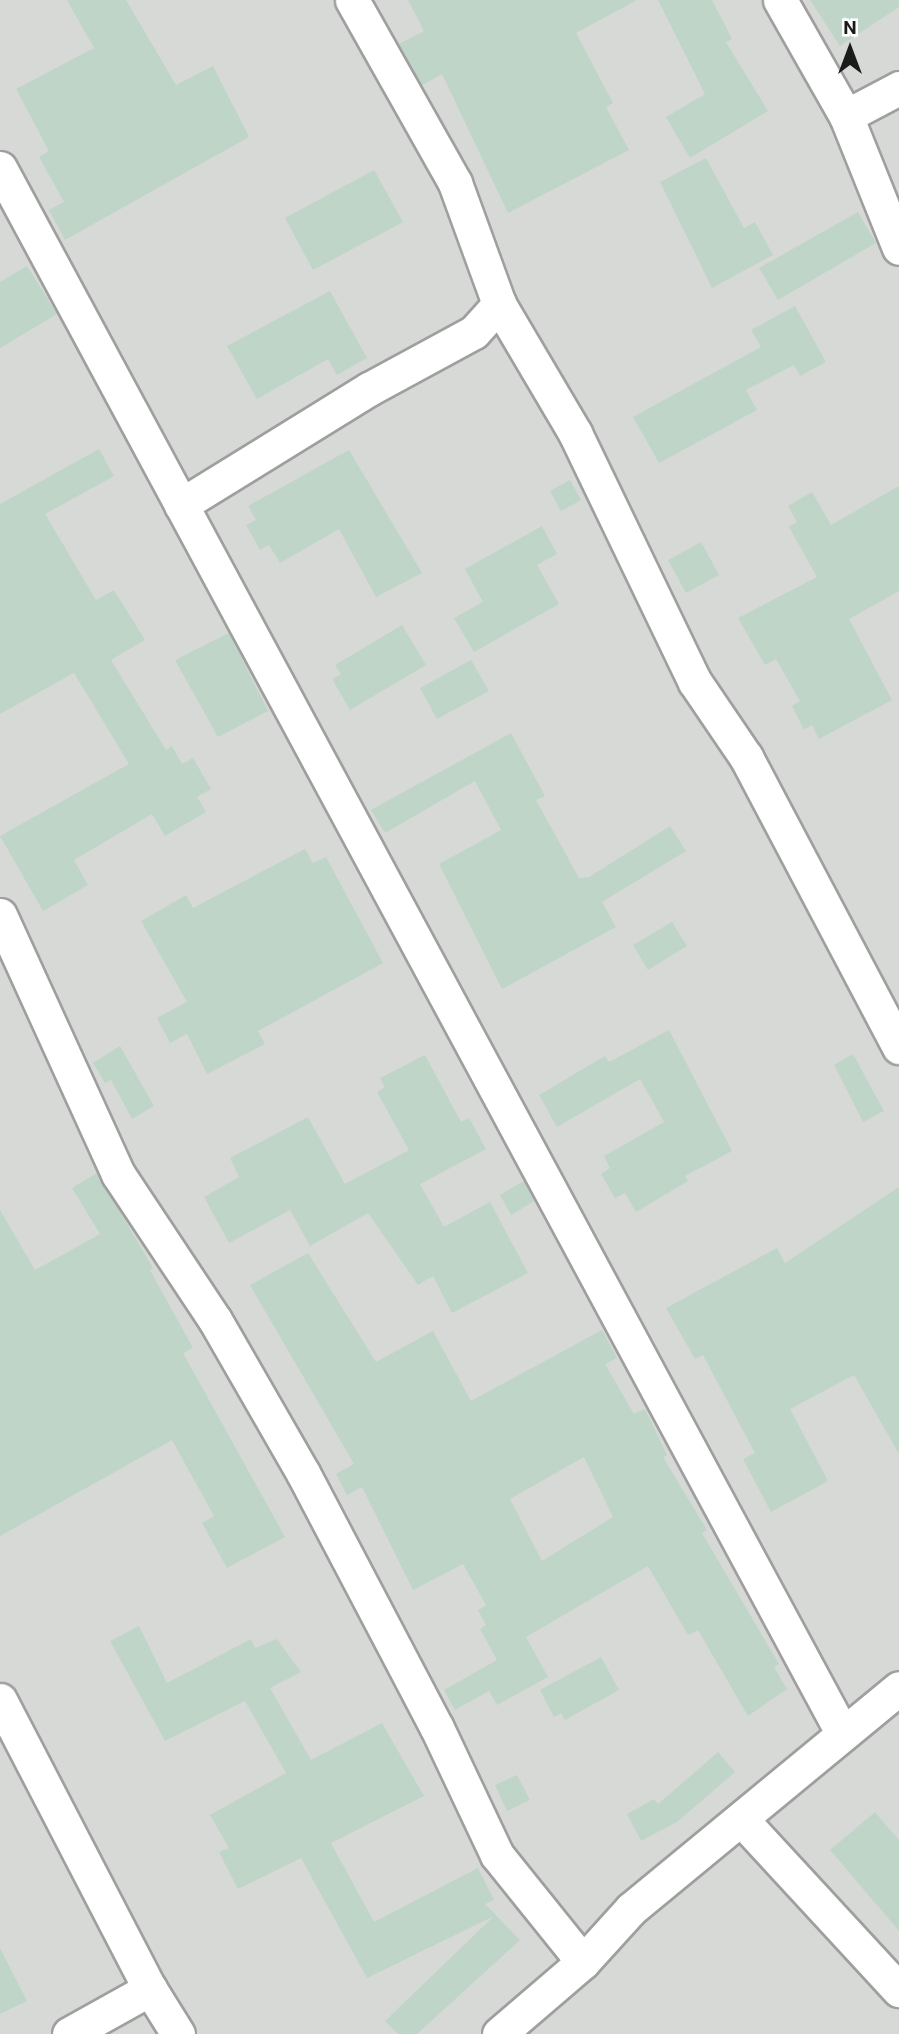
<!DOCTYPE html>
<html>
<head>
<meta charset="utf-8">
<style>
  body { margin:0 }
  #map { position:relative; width:899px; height:2034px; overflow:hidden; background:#dfeee8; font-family:Roboto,sans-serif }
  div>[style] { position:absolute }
  .residential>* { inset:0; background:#d7d9d7 }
  .building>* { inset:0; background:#bfd5c8 }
  .roads { filter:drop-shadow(2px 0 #9f9f9f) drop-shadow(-2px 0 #9f9f9f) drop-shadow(0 2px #9f9f9f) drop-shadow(0 -2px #9f9f9f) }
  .minor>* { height:33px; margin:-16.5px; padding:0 16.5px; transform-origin:16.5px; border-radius:16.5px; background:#fff }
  span { translate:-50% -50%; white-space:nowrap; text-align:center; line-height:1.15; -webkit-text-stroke:7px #fff; paint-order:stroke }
  .north { position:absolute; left:815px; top:14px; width:70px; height:70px; -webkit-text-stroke:5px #fff; paint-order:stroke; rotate:0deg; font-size:19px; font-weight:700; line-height:28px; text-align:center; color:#1b1b1b }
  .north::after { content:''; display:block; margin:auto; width:24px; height:32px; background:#1b1b1b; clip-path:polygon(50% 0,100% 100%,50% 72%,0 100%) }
</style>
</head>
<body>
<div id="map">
  <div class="residential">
    <div style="clip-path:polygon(0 0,899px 0,899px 2034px,0 2034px)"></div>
  </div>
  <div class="building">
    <div style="clip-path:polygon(67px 0,126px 0,176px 85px,213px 66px,249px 137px,65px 240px,49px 210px,64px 202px,39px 157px,49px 151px,16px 89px,94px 48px)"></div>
    <div style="clip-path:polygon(408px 0,637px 0,576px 33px,613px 103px,606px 107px,629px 150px,508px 213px,442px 74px,422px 85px,399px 44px,424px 31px)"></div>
    <div style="clip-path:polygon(658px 0,712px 0,732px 39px,726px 42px,768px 111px,690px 158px,666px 117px,705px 94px)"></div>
    <div style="clip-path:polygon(810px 0,899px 0,899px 7px,840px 46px)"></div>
    <div style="clip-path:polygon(706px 158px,744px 228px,755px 222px,773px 255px,712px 288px,660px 182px)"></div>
    <div style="clip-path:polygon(374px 170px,403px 222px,313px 270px,285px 218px)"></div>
    <div style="clip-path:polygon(858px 212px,876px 243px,778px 300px,759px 268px)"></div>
    <div style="clip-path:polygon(27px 266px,57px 314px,0 348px,0 282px)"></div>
    <div style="clip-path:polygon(330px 291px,367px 358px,337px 375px,328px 359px,257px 399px,227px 346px)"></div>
    <div style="clip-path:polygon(795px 306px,826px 362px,800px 376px,794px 365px,746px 390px,757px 410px,659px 463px,633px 417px,761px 347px,751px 330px)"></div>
    <div style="clip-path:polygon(99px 449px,114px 476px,45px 514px,96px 600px,114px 590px,145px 640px,111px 660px,166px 750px,172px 746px,182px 764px,193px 758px,211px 789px,197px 797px,206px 812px,165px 836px,152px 814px,74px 860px,88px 885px,43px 911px,0 836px,129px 764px,74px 673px,0 714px,0 504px)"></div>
    <div style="clip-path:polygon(349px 450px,422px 573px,376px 597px,339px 529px,280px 563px,269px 545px,260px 550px,246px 525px,256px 520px,248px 506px)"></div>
    <div style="clip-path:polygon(570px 480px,581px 500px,561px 511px,550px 491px)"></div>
    <div style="clip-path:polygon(899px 486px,899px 591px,849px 619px,892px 700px,819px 739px,812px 725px,804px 730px,792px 706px,800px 701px,776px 659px,765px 665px,738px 618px,817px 577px,789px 527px,797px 522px,788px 506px,812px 492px,831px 525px)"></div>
    <div style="clip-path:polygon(542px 526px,557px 554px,537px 565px,559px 604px,474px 652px,454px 618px,483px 602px,465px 569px)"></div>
    <div style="clip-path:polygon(701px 542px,719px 575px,686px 593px,668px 560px)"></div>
    <div style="clip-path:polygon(402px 625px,426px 665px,350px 710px,332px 679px,341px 674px,335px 665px)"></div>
    <div style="clip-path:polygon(229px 633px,268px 711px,218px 737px,175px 660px)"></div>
    <div style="clip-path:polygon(471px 660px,489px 691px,437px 719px,420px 688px)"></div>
    <div style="clip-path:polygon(511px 733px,545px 796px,536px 800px,579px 878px,589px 877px,670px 826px,686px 851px,602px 902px,616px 927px,502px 989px,439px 864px,501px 830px,475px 781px,385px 833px,371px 810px)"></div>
    <div style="clip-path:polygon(305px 849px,313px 863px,326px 857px,383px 963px,258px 1031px,265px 1044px,207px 1074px,187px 1034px,170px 1043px,157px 1018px,187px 1002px,141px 921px,186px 895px,193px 908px)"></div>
    <div style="clip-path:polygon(672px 922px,687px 946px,648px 970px,633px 945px)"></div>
    <div style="clip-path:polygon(669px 1030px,732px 1151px,685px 1176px,688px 1181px,636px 1212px,625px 1193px,615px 1198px,601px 1174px,610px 1168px,604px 1156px,664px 1122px,640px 1079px,557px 1127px,539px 1095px,605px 1056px,609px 1062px)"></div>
    <div style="clip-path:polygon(120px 1046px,154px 1106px,132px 1119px,111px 1080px,105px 1083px,93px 1063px)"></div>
    <div style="clip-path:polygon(853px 1054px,884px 1111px,863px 1122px,834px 1065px)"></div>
    <div style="clip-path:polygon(425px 1055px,461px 1122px,469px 1118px,486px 1149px,420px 1184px,444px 1227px,490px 1202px,528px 1273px,452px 1313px,433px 1276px,418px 1285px,368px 1213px,310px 1246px,290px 1210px,229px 1243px,204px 1197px,239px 1177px,230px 1158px,308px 1117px,345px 1184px,409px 1150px,377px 1092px,385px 1087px,380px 1078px)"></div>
    <div style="clip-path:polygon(97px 1173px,153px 1268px,150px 1270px,193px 1348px,183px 1353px,285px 1537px,227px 1568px,202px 1523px,214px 1516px,172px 1440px,0 1536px,0 1210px,35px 1270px,100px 1234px,72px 1188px)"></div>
    <div style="clip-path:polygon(524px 1181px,534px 1201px,511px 1215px,500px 1195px)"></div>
    <div style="clip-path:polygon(899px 1187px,899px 1454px,854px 1375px,790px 1409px,828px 1481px,771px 1512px,743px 1459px,755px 1453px,703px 1355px,695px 1359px,666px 1308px,777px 1248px,785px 1263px)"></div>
    <div style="clip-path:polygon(evenodd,308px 1253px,376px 1362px,433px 1331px,471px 1401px,602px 1330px,617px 1358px,605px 1364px,634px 1414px,645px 1409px,667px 1455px,663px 1457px,707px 1530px,702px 1533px,779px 1664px,774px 1667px,787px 1689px,748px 1716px,698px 1630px,688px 1635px,648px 1566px,526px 1637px,548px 1677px,497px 1705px,489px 1691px,455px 1710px,444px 1690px,497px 1660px,480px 1629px,486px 1625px,478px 1610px,486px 1605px,463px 1564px,413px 1590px,362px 1487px,347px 1495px,336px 1474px,354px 1464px,250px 1285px,308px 1253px,584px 1457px,613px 1517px,542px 1561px,510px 1499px,584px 1457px)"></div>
    <div style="clip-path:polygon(139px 1626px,167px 1683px,251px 1639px,255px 1648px,277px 1639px,301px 1672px,270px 1688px,311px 1760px,382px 1723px,424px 1796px,331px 1843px,374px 1922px,478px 1868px,494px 1900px,485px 1904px,520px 1940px,417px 2034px,398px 2034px,385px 2021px,494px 1916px,367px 1978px,301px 1858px,238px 1889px,219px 1852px,229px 1848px,210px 1815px,286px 1773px,245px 1701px,165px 1741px,110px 1641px)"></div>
    <div style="clip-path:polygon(601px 1657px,619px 1690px,565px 1720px,561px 1713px,554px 1717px,540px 1690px)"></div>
    <div style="clip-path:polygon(718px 1752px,735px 1772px,677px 1822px,641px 1841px,627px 1814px,654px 1799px,658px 1804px)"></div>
    <div style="clip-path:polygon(517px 1775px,530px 1800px,507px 1811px,495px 1785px)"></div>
    <div style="clip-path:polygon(875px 1812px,899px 1840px,899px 1931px,830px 1850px)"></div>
    <div style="clip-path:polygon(0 1948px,27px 2001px,0 2014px)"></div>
  </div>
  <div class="roads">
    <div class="minor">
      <div style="left:352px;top:0;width:210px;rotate:60.6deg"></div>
      <div style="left:455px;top:183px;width:129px;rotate:70deg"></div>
      <div style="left:499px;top:304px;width:150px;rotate:59.5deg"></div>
      <div style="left:575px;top:433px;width:276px;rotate:64.3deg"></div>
      <div style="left:695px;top:682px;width:91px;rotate:55.8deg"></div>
      <div style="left:746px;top:757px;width:328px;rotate:62.2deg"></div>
      <div style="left:780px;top:0;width:133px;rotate:60.4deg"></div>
      <div style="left:846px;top:116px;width:142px;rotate:68.1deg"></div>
      <div style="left:846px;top:116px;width:60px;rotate:-27.8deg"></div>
      <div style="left:0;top:168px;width:1778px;rotate:61.71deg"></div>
      <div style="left:181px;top:505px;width:221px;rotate:-31.7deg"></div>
      <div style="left:369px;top:389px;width:119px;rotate:-28.5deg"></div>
      <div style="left:474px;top:332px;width:38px;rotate:-48deg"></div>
      <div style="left:0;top:915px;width:285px;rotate:65.5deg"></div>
      <div style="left:118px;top:1174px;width:175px;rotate:56.4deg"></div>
      <div style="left:215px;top:1320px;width:177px;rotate:60.1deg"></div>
      <div style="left:303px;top:1473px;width:288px;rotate:62.3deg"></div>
      <div style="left:437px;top:1728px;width:140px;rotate:64.7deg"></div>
      <div style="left:497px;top:1855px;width:137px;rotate:51.2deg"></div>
      <div style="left:0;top:1700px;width:326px;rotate:62.6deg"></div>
      <div style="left:150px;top:1989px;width:53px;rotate:58.1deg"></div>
      <div style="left:741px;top:1819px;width:233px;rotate:47.3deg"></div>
      <div style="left:69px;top:2034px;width:93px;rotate:-29.1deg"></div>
      <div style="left:499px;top:2034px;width:111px;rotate:-40.6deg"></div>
      <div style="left:583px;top:1962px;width:72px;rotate:-47.8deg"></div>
      <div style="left:631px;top:1909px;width:347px;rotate:-39.5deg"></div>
    </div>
  </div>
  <div class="north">N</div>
</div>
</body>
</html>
